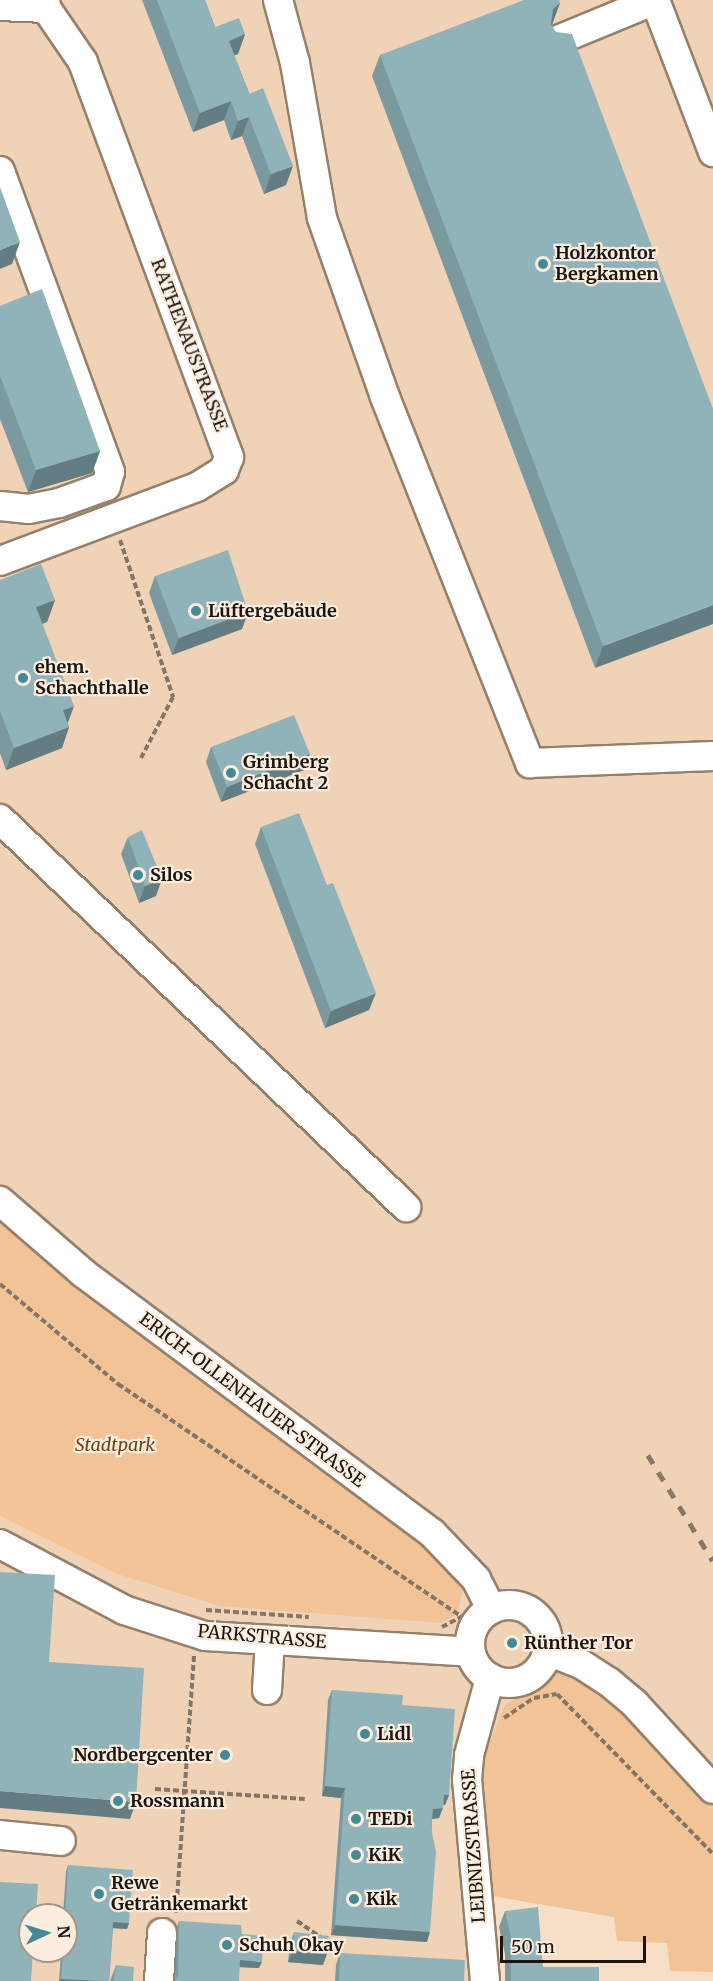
<!DOCTYPE html>
<html>
<head>
<meta charset="utf-8">
<style>
  body { margin:0 }
  #map { position:relative; width:713px; height:1981px; overflow:hidden; background:#f6dec7; font-family:Merriweather,serif }
  div>[style] { position:absolute }
  .built>* { inset:0; background:#f0d2b6 }
  .green>* { inset:0; background:#f1c397 }
  .path>* { height:4px; margin-top:-2px; transform-origin:0; background:repeating-linear-gradient(90deg,#857566 0 6px,transparent 0 9px) }
  .roads { filter:drop-shadow(2px 0 #95806b) drop-shadow(-2px 0 #95806b) drop-shadow(0 2px #95806b) drop-shadow(0 -2px #95806b) }
  .minor>* { height:28px; margin:-14px; padding:0 14px; transform-origin:14px; border-radius:14px; background:#fff }
  .minor>.ring { margin:-14px; padding:0; box-sizing:content-box; background:none; border:28px solid #fff; border-radius:50% }
  .rail>* { height:4.5px; margin-top:-2.25px; transform-origin:0; background:repeating-linear-gradient(90deg,#89796a 0 10px,transparent 0 20px) }
  .wall>* { inset:0; background:#7b9a9f }
  .shaded-wall>* { inset:0; background:#647d82 }
  .building>* { inset:0; background:#8fb3b9 }
  .dots>* { width:16px; height:16px; translate:-50% -50%; box-sizing:border-box; border:3px solid #fbeddf; border-radius:50% }
  span { translate:-50% -50%; white-space:nowrap; text-align:center; line-height:1.15; -webkit-text-stroke:4.5px #fbeddf; paint-order:stroke }
  .poi-label { font-size:18px; color:#1e160e; font-weight:700 }
  .left { translate:0 -50%; text-align:left }
  .right { translate:-100% -50%; text-align:right }
  .street-label { font-size:18px; color:#1e160e }
  .park-label { font-size:18px; color:#6c4312; font-style:italic }
  .north { position:absolute; left:18px; top:1903px; width:60px; height:60px; box-sizing:border-box; background:#fbeddf; border:2px solid #a3978b; border-radius:50%; rotate:86deg; font-size:16px; font-weight:700; line-height:24px; text-align:center; color:#1e160e }
  .north::after { content:''; display:block; margin:auto; width:21px; height:27px; background:#438a93; clip-path:polygon(50% 0,100% 100%,50% 72%,0 100%) }
  .scale { position:absolute; left:500px; top:1936px; width:146px; height:27px; box-sizing:border-box; border:3px solid #1e160e; border-top:0; padding-left:8px; font-size:18px; line-height:21px; white-space:nowrap; color:#1e160e; -webkit-text-stroke:4px #fbeddf; paint-order:stroke }
</style>
</head>
<body>
<div id="map">
  <div class="built">
    <div style="clip-path:polygon(evenodd,0 0,713px 0,713px 1800px,480px 1767px,497px 1981px,0 1981px,0 1516px,117px 1574px,216px 1606px,457px 1614px,463px 1592px,0 1204px,0 0,30px 1915px,66px 1915px,66px 1951px,30px 1951px,30px 1915px)"></div>
  </div>
  <div class="green">
    <div style="clip-path:polygon(0 1204px,432px 1541px,463px 1592px,457px 1614px,441px 1623px,218px 1606px,117px 1574px,0 1516px)"></div>
    <div style="clip-path:polygon(559px 1671px,590px 1681px,713px 1800px,713px 1972px,670px 1971px,667px 1943px,617px 1941px,614px 1917px,487px 1895px,480px 1767px,505px 1705px)"></div>
  </div>
  <div class="path">
    <div style="left:120px;top:540px;width:166px;rotate:71.3deg"></div>
    <div style="left:173px;top:697px;width:69px;rotate:117.7deg"></div>
    <div style="left:0;top:1284px;width:155px;rotate:40.3deg"></div>
    <div style="left:118px;top:1384px;width:426px;rotate:34.1deg"></div>
    <div style="left:206px;top:1610px;width:103px;rotate:3.9deg"></div>
    <div style="left:442px;top:1627px;width:24px;rotate:-28deg"></div>
    <div style="left:504px;top:1718px;width:36px;rotate:-34deg"></div>
    <div style="left:534px;top:1698px;width:23px;rotate:-10deg"></div>
    <div style="left:557px;top:1694px;width:223px;rotate:45.7deg"></div>
    <div style="left:155px;top:1789px;width:150px;rotate:3.8deg"></div>
    <div style="left:176px;top:1913px;width:259px;rotate:-86deg"></div>
    <div style="left:297px;top:1921px;width:42px;rotate:34.4deg"></div>
  </div>
  <div class="roads">
    <div class="minor">
      <div style="left:278px;top:0;width:65px;rotate:74.9deg"></div>
      <div style="left:295px;top:63px;width:157px;rotate:80.1deg"></div>
      <div style="left:322px;top:218px;width:190px;rotate:70.6deg"></div>
      <div style="left:385px;top:397px;width:394px;rotate:68.4deg"></div>
      <div style="left:530px;top:763px;width:183px;rotate:-2.2deg"></div>
      <div style="left:0;top:6px;width:46px;rotate:2.5deg"></div>
      <div style="left:558px;top:40px;width:105px;rotate:-22.4deg"></div>
      <div style="left:655px;top:0;width:163px;rotate:69.1deg"></div>
      <div style="left:0;top:171px;width:320px;rotate:69.9deg"></div>
      <div style="left:110px;top:472px;width:15px;rotate:106deg"></div>
      <div style="left:106px;top:486px;width:50px;rotate:160.1deg"></div>
      <div style="left:59px;top:503px;width:31px;rotate:169deg"></div>
      <div style="left:29px;top:509px;width:29px;rotate:-174deg"></div>
      <div style="left:0;top:561px;width:210px;rotate:-20.6deg"></div>
      <div style="left:197px;top:487px;width:32px;rotate:-32deg"></div>
      <div style="left:224px;top:470px;width:14px;rotate:-69deg"></div>
      <div style="left:229px;top:457px;width:421px;rotate:-110.3deg"></div>
      <div style="left:83px;top:62px;width:65px;rotate:-124.4deg"></div>
      <div style="left:46px;top:8px;width:8px;rotate:-97deg"></div>
      <div style="left:0;top:819px;width:562px;rotate:43.7deg"></div>
      <div style="left:0;top:1201px;width:110px;rotate:40.9deg"></div>
      <div style="left:83px;top:1273px;width:435px;rotate:36.7deg"></div>
      <div style="left:432px;top:1533px;width:64px;rotate:46.3deg"></div>
      <div style="left:476px;top:1579px;width:34px;rotate:63deg"></div>
      <div style="left:0;top:1544px;width:140px;rotate:28deg"></div>
      <div style="left:124px;top:1610px;width:85px;rotate:17.8deg"></div>
      <div style="left:205px;top:1636px;width:266px;rotate:3.4deg"></div>
      <div class="ring" style="left:470px;top:1605px;width:50px;height:50px"></div>
      <div style="left:548px;top:1651px;width:35px;rotate:22deg"></div>
      <div style="left:581px;top:1664px;width:33px;rotate:33deg"></div>
      <div style="left:609px;top:1682px;width:34px;rotate:40deg"></div>
      <div style="left:635px;top:1704px;width:115px;rotate:47.5deg"></div>
      <div style="left:267px;top:1690px;width:50px;rotate:-86.6deg"></div>
      <div style="left:0;top:1835px;width:61px;rotate:5.6deg"></div>
      <div style="left:159px;top:1981px;width:48px;rotate:-86.4deg"></div>
      <div style="left:485px;top:1981px;width:202px;rotate:-95.1deg"></div>
      <div style="left:467px;top:1780px;width:25px;rotate:-85deg"></div>
      <div style="left:469px;top:1755px;width:80px;rotate:-74.7deg"></div>
    </div>
  </div>
  <div class="rail">
    <div style="left:648px;top:1455px;width:124px;rotate:58.5deg"></div>
  </div>
  <div class="wall">
    <div style="clip-path:polygon(142px 0,205px 0,215px 27px,245px 34px,238px 54px,234px 55px,286px 185px,264px 194px,242px 136px,231px 140px,224px 120px,193px 132px)"></div>
    <div style="clip-path:polygon(560px 3px,551px 25px,713px 409px,595px 668px,372px 76px,380px 55px)"></div>
    <div style="clip-path:polygon(0 306px,100px 451px,92px 473px,28px 492px,0 419px)"></div>
    <div style="clip-path:polygon(155px 576px,248px 612px,242px 629px,172px 655px,149px 593px)"></div>
    <div style="clip-path:polygon(0 580px,55px 600px,47px 622px,42px 624px,69px 727px,62px 748px,6px 770px,0 753px)"></div>
    <div style="clip-path:polygon(211px 747px,304px 770px,221px 802px,206px 762px)"></div>
    <div style="clip-path:polygon(261px 827px,369px 1010px,325px 1028px,255px 844px)"></div>
    <div style="clip-path:polygon(128px 837px,156px 896px,139px 903px,121px 854px)"></div>
    <div style="clip-path:polygon(332px 1690px,402px 1705px,449px 1795px,445px 1805px,443px 1805px,439px 1818px,432px 1819px,427px 1942px,331px 1935px,341px 1798px,322px 1796px,328px 1700px)"></div>
    <div style="clip-path:polygon(68px 1865px,129px 1923px,127px 1929px,113px 1928px,109px 1981px,59px 1981px,61px 1951px,66px 1951px,66px 1915px,63px 1915px,66px 1871px)"></div>
    <div style="clip-path:polygon(505px 1911px,543px 1967px,599px 1981px,505px 1981px,505px 1954px,499px 1927px)"></div>
    <div style="clip-path:polygon(179px 1921px,242px 1934px,259px 1968px,239px 1967px,175px 1981px,177px 1927px)"></div>
    <div style="clip-path:polygon(294px 1932px,323px 1965px,288px 1962px,290px 1944px)"></div>
    <div style="clip-path:polygon(340px 1953px,464px 1981px,335px 1981px,336px 1965px)"></div>
    <div style="clip-path:polygon(116px 1965px,133px 1981px,110px 1981px)"></div>
  </div>
  <div class="shaded-wall">
    <div style="clip-path:polygon(560px 3px,552px 25px,545px 30px,553px 9px)"></div>
    <div style="clip-path:polygon(245px 34px,238px 54px,222px 60px,229px 41px)"></div>
    <div style="clip-path:polygon(231px 101px,224px 120px,193px 132px,200px 113px)"></div>
    <div style="clip-path:polygon(249px 117px,242px 136px,231px 140px,238px 121px)"></div>
    <div style="clip-path:polygon(293px 166px,286px 185px,264px 194px,271px 174px)"></div>
    <div style="clip-path:polygon(20px 242px,12px 264px,0 269px,0 250px)"></div>
    <div style="clip-path:polygon(100px 451px,92px 473px,28px 492px,36px 470px)"></div>
    <div style="clip-path:polygon(55px 600px,47px 622px,28px 629px,36px 607px)"></div>
    <div style="clip-path:polygon(713px 605px,713px 624px,595px 668px,603px 646px)"></div>
    <div style="clip-path:polygon(248px 612px,242px 629px,172px 655px,179px 638px)"></div>
    <div style="clip-path:polygon(74px 706px,66px 728px,63px 710px)"></div>
    <div style="clip-path:polygon(69px 727px,62px 748px,6px 770px,14px 748px)"></div>
    <div style="clip-path:polygon(310px 754px,304px 770px,221px 802px,227px 787px)"></div>
    <div style="clip-path:polygon(162px 879px,156px 896px,139px 903px,145px 886px)"></div>
    <div style="clip-path:polygon(376px 993px,369px 1010px,325px 1028px,331px 1011px)"></div>
    <div style="clip-path:polygon(325px 1786px,345px 1788px,341px 1798px,322px 1796px)"></div>
    <div style="clip-path:polygon(0 1791px,136px 1802px,130px 1819px,0 1808px)"></div>
    <div style="clip-path:polygon(444px 1795px,449px 1795px,445px 1805px,440px 1804px)"></div>
    <div style="clip-path:polygon(443px 1808px,439px 1818px,429px 1819px,433px 1809px)"></div>
    <div style="clip-path:polygon(113px 1922px,129px 1923px,127px 1929px,111px 1928px)"></div>
    <div style="clip-path:polygon(335px 1925px,430px 1932px,427px 1942px,331px 1935px)"></div>
    <div style="clip-path:polygon(293px 1951px,327px 1954px,323px 1965px,288px 1962px)"></div>
    <div style="clip-path:polygon(240px 1960px,262px 1962px,259px 1968px,238px 1967px)"></div>
    <div style="clip-path:polygon(61px 1979px,95px 1981px,60px 1981px)"></div>
  </div>
  <div class="building">
    <div style="clip-path:polygon(157px 0,205px 0,215px 27px,239px 18px,245px 34px,229px 41px,249px 94px,263px 88px,293px 166px,271px 174px,249px 117px,238px 121px,231px 101px,200px 113px)"></div>
    <div style="clip-path:polygon(524px 0,559px 0,560px 3px,553px 9px,551px 24px,556px 32px,572px 34px,713px 409px,713px 605px,603px 646px,380px 55px)"></div>
    <div style="clip-path:polygon(0 187px,20px 242px,0 250px)"></div>
    <div style="clip-path:polygon(42px 289px,100px 451px,36px 470px,0 376px,0 306px)"></div>
    <div style="clip-path:polygon(228px 550px,248px 612px,179px 638px,155px 576px)"></div>
    <div style="clip-path:polygon(41px 564px,55px 600px,36px 607px,74px 706px,63px 710px,69px 727px,14px 748px,0 711px,0 580px)"></div>
    <div style="clip-path:polygon(294px 715px,310px 754px,227px 787px,211px 747px)"></div>
    <div style="clip-path:polygon(299px 813px,327px 885px,333px 883px,376px 993px,331px 1011px,261px 827px)"></div>
    <div style="clip-path:polygon(142px 830px,162px 879px,145px 886px,128px 837px)"></div>
    <div style="clip-path:polygon(0 1572px,55px 1575px,49px 1662px,144px 1668px,136px 1802px,0 1791px)"></div>
    <div style="clip-path:polygon(332px 1690px,403px 1695px,402px 1705px,455px 1709px,449px 1795px,444px 1795px,443px 1808px,433px 1809px,431px 1828px,436px 1852px,430px 1932px,335px 1925px,345px 1788px,325px 1786px)"></div>
    <div style="clip-path:polygon(68px 1865px,133px 1870px,129px 1923px,113px 1922px,109px 1981px,61px 1979px,63px 1951px,66px 1951px,66px 1915px,65px 1915px)"></div>
    <div style="clip-path:polygon(0 1882px,38px 1884px,36px 1915px,30px 1915px,30px 1951px,33px 1951px,31px 1981px,0 1981px)"></div>
    <div style="clip-path:polygon(538px 1907px,543px 1967px,599px 1967px,599px 1981px,511px 1981px,511px 1938px,505px 1911px)"></div>
    <div style="clip-path:polygon(179px 1921px,241px 1925px,242px 1934px,263px 1936px,262px 1962px,240px 1960px,239px 1981px,175px 1981px,178px 1976px)"></div>
    <div style="clip-path:polygon(294px 1932px,329px 1936px,327px 1954px,293px 1951px)"></div>
    <div style="clip-path:polygon(340px 1953px,465px 1960px,464px 1981px,339px 1981px)"></div>
    <div style="clip-path:polygon(116px 1965px,134px 1967px,133px 1981px,114px 1981px)"></div>
  </div>
  <div class="dots">
    <div style="left:543px;top:264px;background:#438a93"></div>
    <div style="left:196px;top:611px;background:#438a93"></div>
    <div style="left:23px;top:678px;background:#438a93"></div>
    <div style="left:231px;top:773px;background:#438a93"></div>
    <div style="left:138px;top:875px;background:#438a93"></div>
    <div style="left:512px;top:1643px;background:#438a93"></div>
    <div style="left:365px;top:1734px;background:#438a93"></div>
    <div style="left:225px;top:1755px;background:#438a93"></div>
    <div style="left:118px;top:1801px;background:#438a93"></div>
    <div style="left:356px;top:1819px;background:#438a93"></div>
    <div style="left:356px;top:1855px;background:#438a93"></div>
    <div style="left:99px;top:1894px;background:#438a93"></div>
    <div style="left:354px;top:1899px;background:#438a93"></div>
    <div style="left:227px;top:1945px;background:#438a93"></div>
  </div>
  <div class="poi-label">
    <span class="left" style="left:555px;top:264px">Holzkontor<br>Bergkamen</span>
    <span class="left" style="left:208px;top:611px">Lüftergebäude</span>
    <span class="left" style="left:35px;top:678px">ehem.<br>Schachthalle</span>
    <span class="left" style="left:243px;top:773px">Grimberg<br>Schacht 2</span>
    <span class="left" style="left:150px;top:875px">Silos</span>
    <span class="left" style="left:524px;top:1643px">Rünther Tor</span>
    <span class="left" style="left:377px;top:1734px">Lidl</span>
    <span class="right" style="left:213px;top:1755px">Nordbergcenter</span>
    <span class="left" style="left:130px;top:1801px">Rossmann</span>
    <span class="left" style="left:368px;top:1819px">TEDi</span>
    <span class="left" style="left:368px;top:1855px">KiK</span>
    <span class="left" style="left:111px;top:1894px">Rewe<br>Getränkemarkt</span>
    <span class="left" style="left:366px;top:1899px">Kik</span>
    <span class="left" style="left:239px;top:1945px">Schuh Okay</span>
  </div>
  <div class="street-label">
    <span style="left:189px;top:345px;rotate:69deg">RATHENAUSTRASSE</span>
    <span style="left:252px;top:1400px;rotate:37deg">ERICH-OLLENHAUER-STRASSE</span>
    <span style="left:262px;top:1637px;rotate:5deg">PARKSTRASSE</span>
    <span style="left:474px;top:1846px;rotate:-94deg">LEIBNIZSTRASSE</span>
  </div>
  <div class="park-label">
    <span style="left:115px;top:1445px">Stadtpark</span>
  </div>
  <div class="north">N</div>
  <div class="scale">50 m</div>
</div>
</body>
</html>
